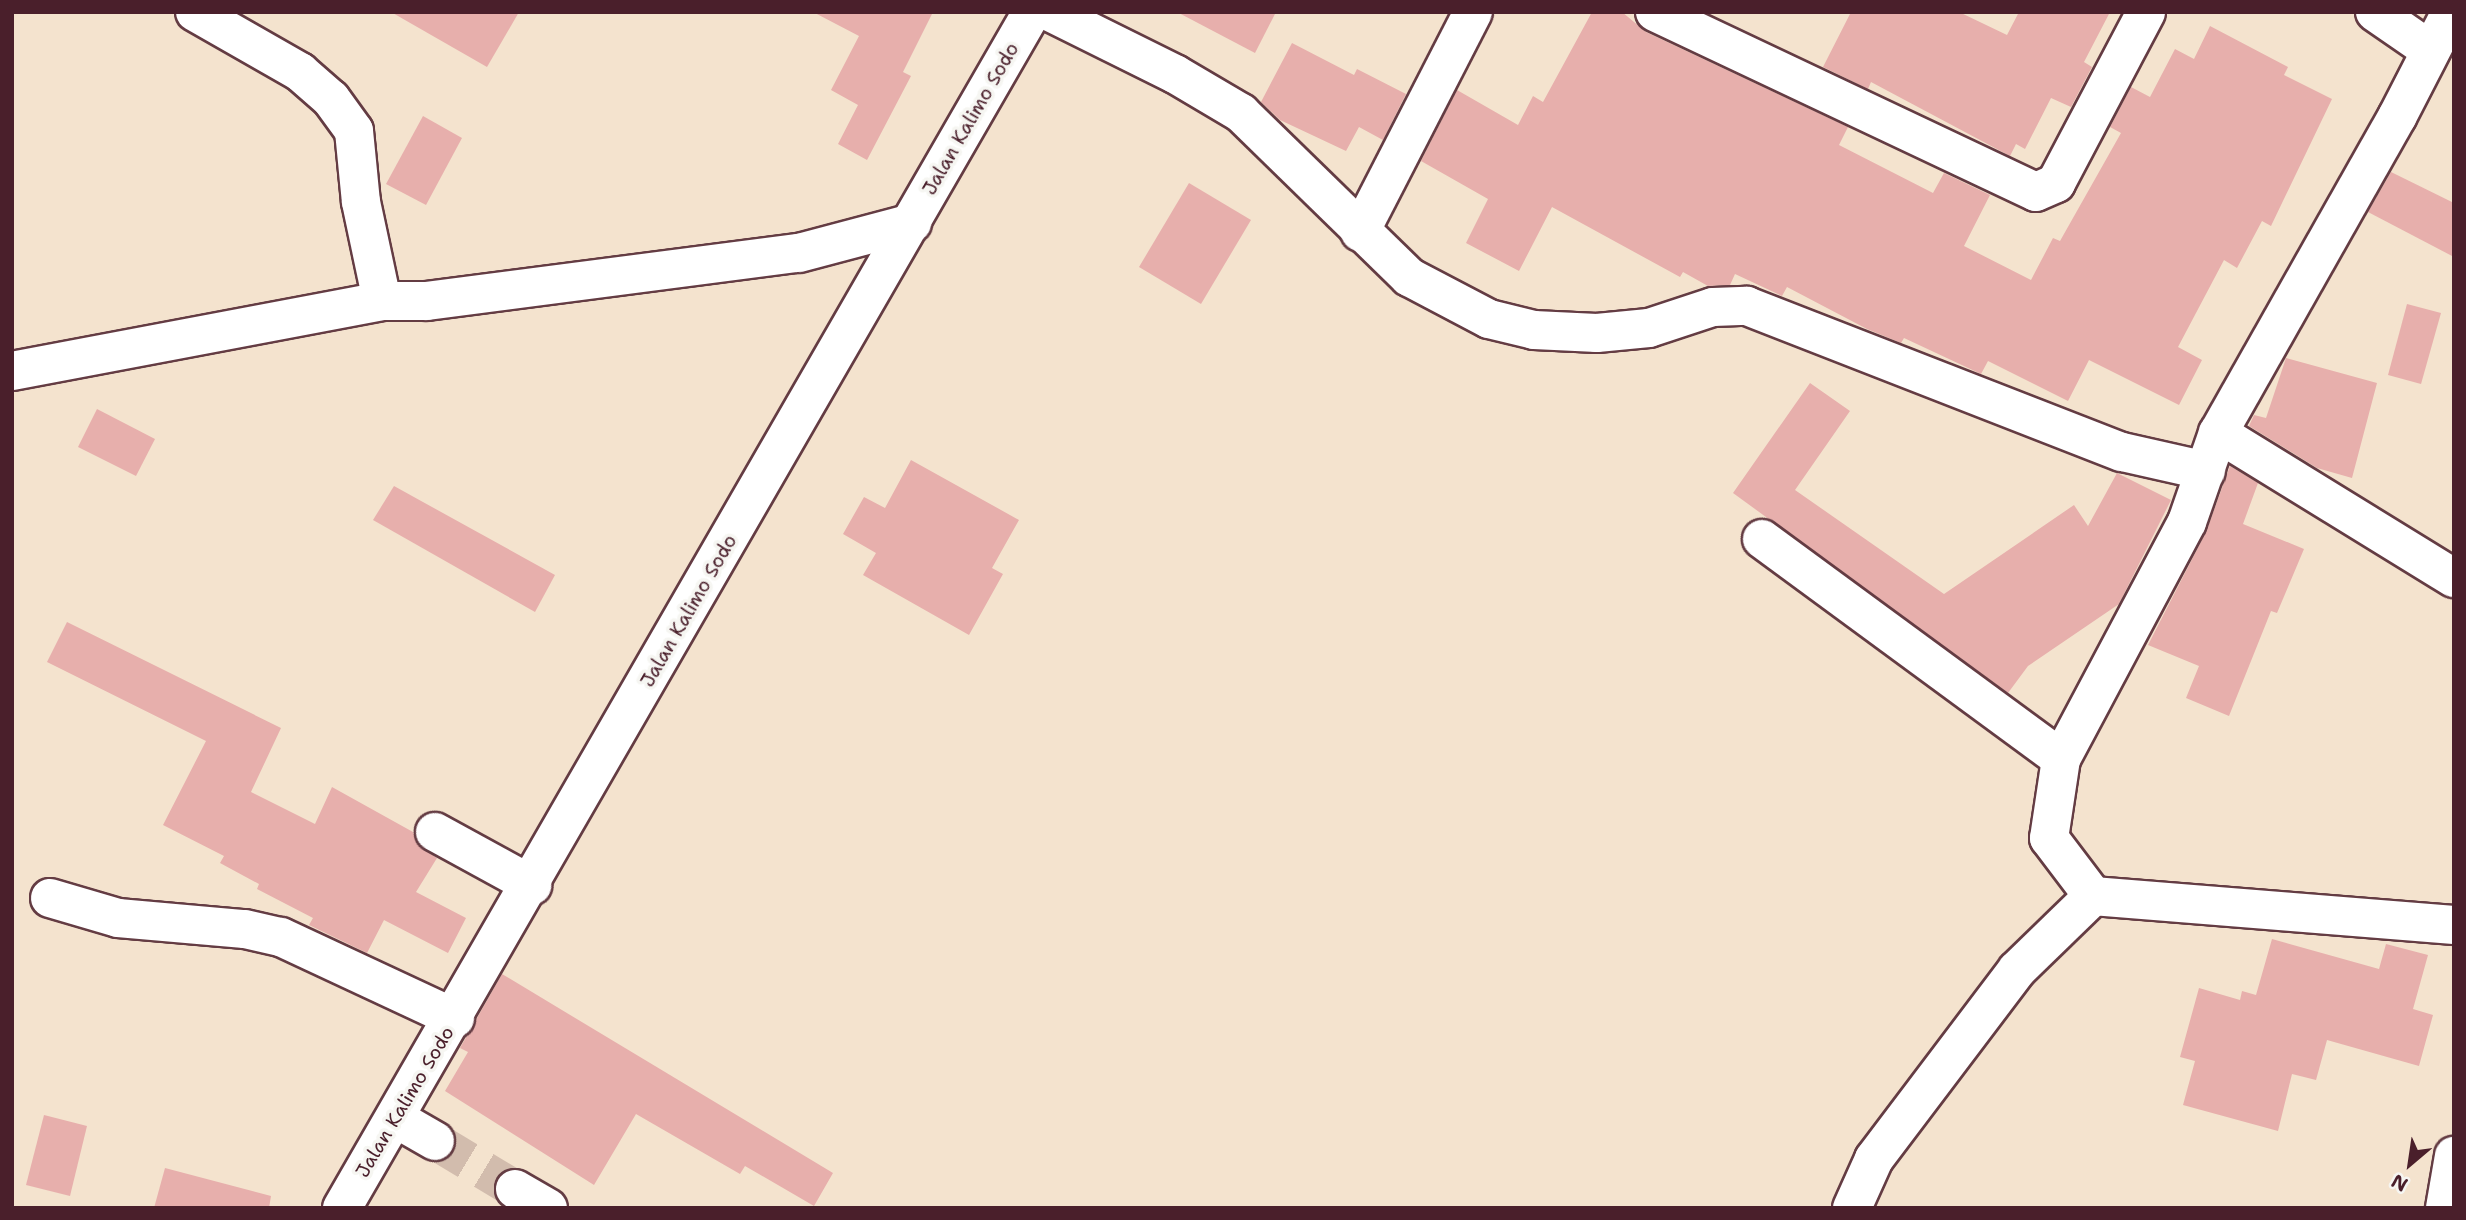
<!DOCTYPE html>
<html>
<head>
<meta charset="utf-8">
<style>
  body { margin:0 }
  #map { position:relative; width:2466px; height:1220px; overflow:hidden; background:#f4e3ce; font-family:"Shantell Sans",sans-serif }
  div>[style] { position:absolute }
  .building>* { inset:0; background:#e7afac }
  .minor-tunnel>* { height:38px; margin-top:-19px; transform-origin:0; background:repeating-linear-gradient(90deg,#d2bcad 0 38px,transparent 0 57px) }
  .roads { filter:drop-shadow(2px 0 #643c43) drop-shadow(-2px 0 #643c43) drop-shadow(0 2px #643c43) drop-shadow(0 -2px #643c43) }
  .minor>* { height:38px; margin:-19px; padding:0 19px; transform-origin:19px; border-radius:19px; background:#fff }
  span { translate:-50% -50%; white-space:nowrap; text-align:center; line-height:1.15; -webkit-text-stroke:7px #f6f6f2; paint-order:stroke }
  .street-label { font-size:19px; color:#4a1f2b }
  .frame { position:absolute; inset:0; border:14px solid #4a1f2b; pointer-events:none }
  .north { position:absolute; left:2375px; top:1129px; width:70px; height:70px; -webkit-text-stroke:5px #f6f6f2; paint-order:stroke; rotate:209deg; font-size:19px; font-weight:700; line-height:28px; text-align:center; color:#4a1f2b }
  .north::after { content:''; display:block; margin:auto; width:24px; height:32px; background:#4a1f2b; clip-path:polygon(50% 0,100% 100%,50% 72%,0 100%) }
</style>
</head>
<body>
<div id="map">
  <div class="building">
    <div style="clip-path:polygon(391px 12px,519px 12px,487px 67px)"></div>
    <div style="clip-path:polygon(813px 12px,933px 12px,903px 72px,911px 76px,867px 160px,838px 144px,858px 105px,831px 90px,859px 36px)"></div>
    <div style="clip-path:polygon(1177px 12px,1276px 12px,1255px 53px)"></div>
    <div style="clip-path:polygon(1592px 12px,1622px 12px,1646px 32px,1848px 127px,1839px 145px,1933px 193px,1944px 173px,1990px 195px,1964px 246px,2031px 280px,2053px 238px,2060px 241px,2121px 133px,2110px 127px,2131px 87px,2150px 97px,2175px 49px,2194px 59px,2210px 26px,2288px 67px,2284px 75px,2332px 99px,2271px 226px,2262px 221px,2237px 268px,2224px 260px,2178px 347px,2202px 360px,2179px 405px,2089px 360px,2068px 401px,1988px 361px,1981px 374px,1904px 338px,1901px 343px,1867px 329px,1787px 287px,1782px 296px,1735px 274px,1730px 285px,1708px 286px,1683px 272px,1680px 277px,1552px 207px,1519px 271px,1466px 243px,1488px 199px,1421px 161px,1457px 90px,1518px 125px,1533px 96px,1543px 102px)"></div>
    <div style="clip-path:polygon(1851px 12px,1959px 12px,2007px 35px,2019px 12px,2110px 12px,2084px 62px,2092px 67px,2071px 107px,2051px 98px,2025px 149px,2016px 144px,2010px 156px,1871px 82px,1868px 89px,1823px 67px)"></div>
    <div style="clip-path:polygon(1292px 43px,1354px 75px,1357px 69px,1406px 94px,1383px 140px,1359px 127px,1346px 151px,1280px 120px,1261px 102px)"></div>
    <div style="clip-path:polygon(423px 116px,462px 138px,426px 205px,386px 184px)"></div>
    <div style="clip-path:polygon(2391px 172px,2454px 203px,2454px 257px,2368px 212px)"></div>
    <div style="clip-path:polygon(1189px 183px,1251px 220px,1201px 304px,1139px 267px)"></div>
    <div style="clip-path:polygon(2407px 304px,2441px 313px,2421px 384px,2388px 375px)"></div>
    <div style="clip-path:polygon(2286px 358px,2377px 383px,2352px 478px,2317px 468px,2249px 426px,2254px 415px,2266px 418px)"></div>
    <div style="clip-path:polygon(1810px 383px,1850px 411px,1795px 490px,1944px 594px,2074px 505px,2088px 526px,2117px 473px,2171px 500px,2119px 604px,2028px 666px,2008px 693px,1733px 493px)"></div>
    <div style="clip-path:polygon(97px 409px,155px 439px,136px 476px,78px 447px)"></div>
    <div style="clip-path:polygon(911px 460px,1019px 520px,992px 568px,1003px 574px,969px 635px,863px 575px,876px 553px,843px 534px,864px 497px,885px 508px)"></div>
    <div style="clip-path:polygon(2230px 466px,2258px 483px,2243px 524px,2304px 549px,2277px 613px,2271px 611px,2229px 716px,2186px 698px,2199px 666px,2148px 645px,2206px 532px)"></div>
    <div style="clip-path:polygon(394px 486px,555px 575px,535px 612px,373px 520px)"></div>
    <div style="clip-path:polygon(67px 622px,281px 728px,251px 792px,315px 824px,332px 787px,413px 832px,417px 844px,437px 858px,416px 892px,466px 918px,448px 953px,384px 920px,367px 953px,309px 925px,313px 918px,257px 889px,259px 884px,220px 863px,224px 856px,163px 825px,206px 741px,47px 662px)"></div>
    <div style="clip-path:polygon(2272px 939px,2379px 969px,2386px 944px,2428px 955px,2413px 1009px,2433px 1015px,2419px 1066px,2327px 1040px,2316px 1080px,2292px 1074px,2278px 1131px,2183px 1105px,2195px 1061px,2180px 1057px,2199px 988px,2240px 1000px,2242px 991px,2256px 995px)"></div>
    <div style="clip-path:polygon(502px 974px,833px 1173px,814px 1206px,745px 1166px,740px 1174px,636px 1114px,594px 1185px,445px 1091px,468px 1052px,460px 1048px)"></div>
    <div style="clip-path:polygon(44px 1115px,87px 1126px,70px 1196px,26px 1185px)"></div>
    <div style="clip-path:polygon(165px 1168px,271px 1196px,269px 1208px,154px 1208px)"></div>
  </div>
  <div class="minor-tunnel">
    <div style="left:435px;top:1141px;width:93px;rotate:31deg"></div>
  </div>
  <div class="roads">
    <div class="minor">
      <div style="left:195px;top:12px;width:121px;rotate:29.7deg"></div>
      <div style="left:300px;top:72px;width:41px;rotate:41.1deg"></div>
      <div style="left:331px;top:99px;width:39px;rotate:54deg"></div>
      <div style="left:354px;top:131px;width:71px;rotate:84.4deg"></div>
      <div style="left:361px;top:202px;width:101px;rotate:78deg"></div>
      <div style="left:1050px;top:12px;width:140px;rotate:26.4deg"></div>
      <div style="left:1175px;top:74px;width:77px;rotate:30.6deg"></div>
      <div style="left:1241px;top:113px;width:235px;rotate:44.3deg"></div>
      <div style="left:1409px;top:277px;width:90px;rotate:27.7deg"></div>
      <div style="left:1489px;top:319px;width:46px;rotate:13.7deg"></div>
      <div style="left:1534px;top:330px;width:63px;rotate:2.7deg"></div>
      <div style="left:1597px;top:333px;width:52px;rotate:-5.5deg"></div>
      <div style="left:1649px;top:328px;width:67px;rotate:-18.2deg"></div>
      <div style="left:1713px;top:307px;width:34px;rotate:-2deg"></div>
      <div style="left:1747px;top:306px;width:402px;rotate:21.3deg"></div>
      <div style="left:2122px;top:452px;width:86px;rotate:12.7deg"></div>
      <div style="left:1655px;top:12px;width:421px;rotate:25.3deg"></div>
      <div style="left:2036px;top:192px;width:22px;rotate:-24deg"></div>
      <div style="left:2056px;top:183px;width:193px;rotate:-62.2deg"></div>
      <div style="left:2375px;top:12px;width:67px;rotate:34.6deg"></div>
      <div style="left:2451px;top:12px;width:118px;rotate:117.2deg"></div>
      <div style="left:2397px;top:117px;width:363px;rotate:119.5deg"></div>
      <div style="left:2218px;top:433px;width:94px;rotate:109.2deg"></div>
      <div style="left:2187px;top:522px;width:268px;rotate:118deg"></div>
      <div style="left:2061px;top:759px;width:80px;rotate:98.6deg"></div>
      <div style="left:2049px;top:838px;width:73px;rotate:52.8deg"></div>
      <div style="left:2093px;top:896px;width:362px;rotate:4.6deg"></div>
      <div style="left:1360px;top:232px;width:247px;rotate:-62.8deg"></div>
      <div style="left:12px;top:371px;width:377px;rotate:-10.7deg"></div>
      <div style="left:382px;top:301px;width:45px"></div>
      <div style="left:427px;top:301px;width:375px;rotate:-7.4deg"></div>
      <div style="left:799px;top:253px;width:117px;rotate:-14.9deg"></div>
      <div style="left:2218px;top:433px;width:277px;rotate:31.6deg"></div>
      <div style="left:1762px;top:539px;width:371px;rotate:36.3deg"></div>
      <div style="left:435px;top:832px;width:111px;rotate:28.7deg"></div>
      <div style="left:50px;top:898px;width:71px;rotate:16.4deg"></div>
      <div style="left:118px;top:918px;width:127px;rotate:5deg"></div>
      <div style="left:245px;top:929px;width:37px;rotate:13deg"></div>
      <div style="left:281px;top:937px;width:192px;rotate:25deg"></div>
      <div style="left:395px;top:1118px;width:46px;rotate:29.9deg"></div>
      <div style="left:515px;top:1189px;width:38px;rotate:30deg"></div>
      <div style="left:342px;top:1208px;width:1381px;rotate:-60.02deg"></div>
      <div style="left:1852px;top:1208px;width:54px;rotate:-65.8deg"></div>
      <div style="left:1874px;top:1159px;width:237px;rotate:-52.9deg"></div>
      <div style="left:2017px;top:970px;width:106px;rotate:-44.2deg"></div>
      <div style="left:2445px;top:1208px;width:53px;rotate:-80.2deg"></div>
    </div>
  </div>
  <div class="street-label">
    <span style="left:971px;top:119px;rotate:-60deg">Jalan Kalimo Sodo</span>
    <span style="left:689px;top:611px;rotate:-60deg">Jalan Kalimo Sodo</span>
    <span style="left:405px;top:1102px;rotate:-59deg">Jalan Kalimo Sodo</span>
  </div>
  <div class="frame"></div>
  <div class="north">N</div>
</div>
</body>
</html>
